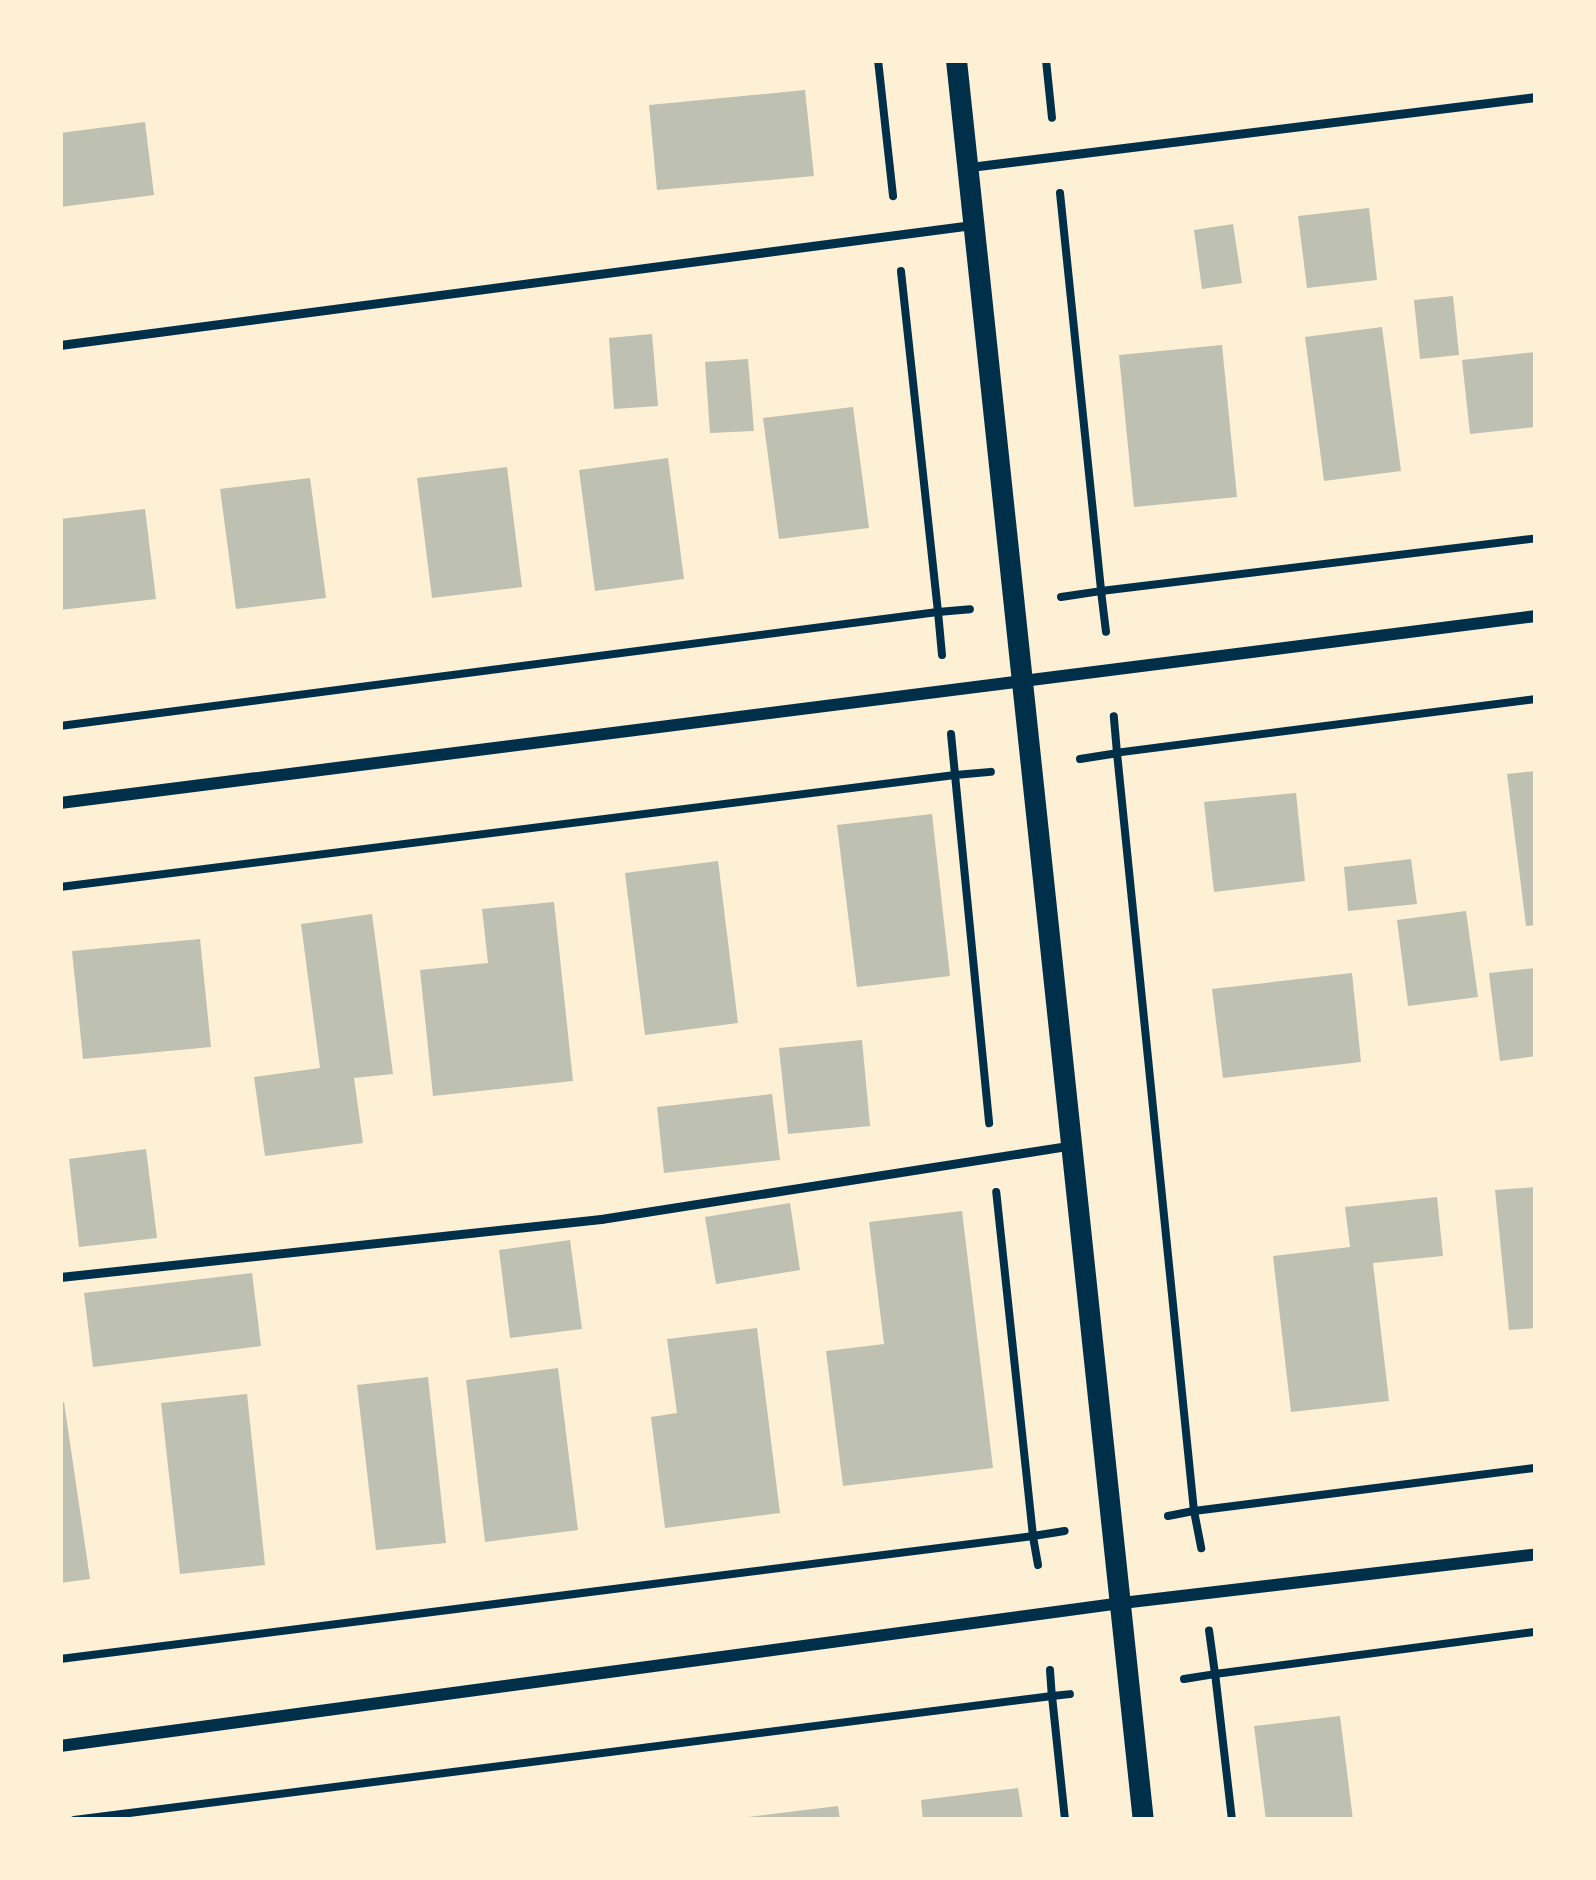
<!DOCTYPE html>
<html>
<head>
<meta charset="utf-8">
<style>
  body { margin:0 }
  #map { position:relative; width:1596px; height:1880px; overflow:hidden; background:#fdf0d5; font-family:"Fira Sans",sans-serif }
  div>[style] { position:absolute }
  .building>* { inset:0; background:#bec0b2 }
  .path>* { height:8px; margin:-4px; padding:0 4px; transform-origin:4px; border-radius:4px; background:#003049 }
  .service>* { height:9px; margin:-4.5px; padding:0 4.5px; transform-origin:4.5px; border-radius:4.5px; background:#003049 }
  .minor>* { height:12px; margin:-6px; padding:0 6px; transform-origin:6px; border-radius:6px; background:#003049 }
  .tertiary>* { height:21px; margin:-10.5px; padding:0 10.5px; transform-origin:10.5px; border-radius:10.5px; background:#003049 }
  span { translate:-50% -50%; white-space:nowrap; text-align:center; line-height:1.15; -webkit-text-stroke:12px #fdf0d5; paint-order:stroke }
  .frame { position:absolute; inset:0; border:63px solid #fdf0d5; pointer-events:none }
</style>
</head>
<body>
<div id="map">
  <div class="building">
    <div style="clip-path:polygon(805px 90px,814px 176px,657px 190px,649px 105px)"></div>
    <div style="clip-path:polygon(145px 122px,154px 195px,60px 207px,60px 133px)"></div>
    <div style="clip-path:polygon(1369px 208px,1377px 280px,1307px 288px,1298px 216px)"></div>
    <div style="clip-path:polygon(1233px 224px,1242px 283px,1202px 289px,1194px 230px)"></div>
    <div style="clip-path:polygon(1453px 296px,1459px 355px,1420px 359px,1414px 300px)"></div>
    <div style="clip-path:polygon(1382px 327px,1401px 471px,1324px 481px,1305px 337px)"></div>
    <div style="clip-path:polygon(652px 334px,658px 406px,614px 409px,609px 338px)"></div>
    <div style="clip-path:polygon(1222px 345px,1237px 497px,1134px 507px,1119px 355px)"></div>
    <div style="clip-path:polygon(1536px 352px,1536px 427px,1470px 434px,1462px 360px)"></div>
    <div style="clip-path:polygon(748px 359px,754px 431px,710px 433px,705px 362px)"></div>
    <div style="clip-path:polygon(853px 407px,869px 528px,779px 539px,763px 418px)"></div>
    <div style="clip-path:polygon(668px 458px,684px 579px,595px 591px,579px 470px)"></div>
    <div style="clip-path:polygon(507px 467px,522px 587px,432px 598px,417px 478px)"></div>
    <div style="clip-path:polygon(310px 478px,326px 598px,236px 609px,220px 489px)"></div>
    <div style="clip-path:polygon(145px 509px,156px 599px,60px 610px,60px 519px)"></div>
    <div style="clip-path:polygon(1536px 771px,1536px 925px,1526px 926px,1507px 774px)"></div>
    <div style="clip-path:polygon(1296px 793px,1305px 881px,1214px 892px,1204px 802px)"></div>
    <div style="clip-path:polygon(932px 814px,950px 976px,857px 987px,837px 825px)"></div>
    <div style="clip-path:polygon(1411px 859px,1417px 904px,1348px 911px,1344px 867px)"></div>
    <div style="clip-path:polygon(718px 861px,738px 1023px,645px 1035px,625px 873px)"></div>
    <div style="clip-path:polygon(554px 902px,573px 1081px,433px 1096px,420px 970px,488px 963px,482px 909px)"></div>
    <div style="clip-path:polygon(1466px 911px,1478px 997px,1408px 1006px,1397px 920px)"></div>
    <div style="clip-path:polygon(372px 914px,393px 1074px,354px 1078px,363px 1143px,265px 1156px,254px 1077px,320px 1068px,301px 924px)"></div>
    <div style="clip-path:polygon(200px 939px,211px 1047px,83px 1059px,72px 951px)"></div>
    <div style="clip-path:polygon(1536px 968px,1536px 1056px,1500px 1061px,1489px 973px)"></div>
    <div style="clip-path:polygon(1352px 973px,1361px 1062px,1223px 1078px,1212px 989px)"></div>
    <div style="clip-path:polygon(862px 1040px,870px 1126px,788px 1134px,779px 1048px)"></div>
    <div style="clip-path:polygon(772px 1094px,780px 1160px,664px 1173px,657px 1107px)"></div>
    <div style="clip-path:polygon(146px 1149px,157px 1238px,79px 1247px,69px 1159px)"></div>
    <div style="clip-path:polygon(1536px 1187px,1536px 1328px,1509px 1330px,1495px 1190px)"></div>
    <div style="clip-path:polygon(1437px 1197px,1443px 1256px,1373px 1263px,1389px 1401px,1291px 1412px,1273px 1256px,1350px 1247px,1345px 1207px)"></div>
    <div style="clip-path:polygon(790px 1203px,800px 1270px,716px 1284px,705px 1217px)"></div>
    <div style="clip-path:polygon(962px 1211px,993px 1468px,843px 1486px,826px 1351px,884px 1344px,869px 1222px)"></div>
    <div style="clip-path:polygon(570px 1240px,582px 1329px,510px 1338px,499px 1250px)"></div>
    <div style="clip-path:polygon(252px 1273px,261px 1346px,93px 1367px,84px 1293px)"></div>
    <div style="clip-path:polygon(757px 1328px,780px 1513px,665px 1528px,651px 1417px,677px 1413px,667px 1339px)"></div>
    <div style="clip-path:polygon(558px 1368px,578px 1530px,485px 1542px,466px 1380px)"></div>
    <div style="clip-path:polygon(428px 1377px,446px 1543px,376px 1550px,357px 1385px)"></div>
    <div style="clip-path:polygon(247px 1394px,265px 1565px,180px 1574px,161px 1403px)"></div>
    <div style="clip-path:polygon(64px 1402px,90px 1579px,60px 1583px,60px 1403px)"></div>
    <div style="clip-path:polygon(1340px 1716px,1353px 1820px,1266px 1820px,1254px 1726px)"></div>
    <div style="clip-path:polygon(1018px 1788px,1023px 1820px,923px 1820px,921px 1800px)"></div>
    <div style="clip-path:polygon(838px 1806px,840px 1820px,749px 1820px,748px 1817px)"></div>
  </div>
  <div class="path">
    <div style="left:878px;top:60px;width:137px;rotate:83.7deg"></div>
    <div style="left:1046px;top:60px;width:58px;rotate:84.1deg"></div>
    <div style="left:1060px;top:193px;width:400px;rotate:84.1deg"></div>
    <div style="left:1101px;top:591px;width:438px;rotate:-6.9deg"></div>
    <div style="left:1061px;top:597px;width:40px;rotate:-8.5deg"></div>
    <div style="left:1101px;top:591px;width:41px;rotate:83deg"></div>
    <div style="left:942px;top:655px;width:43px;rotate:-95.3deg"></div>
    <div style="left:938px;top:612px;width:32px;rotate:-5deg"></div>
    <div style="left:1536px;top:699px;width:422px;rotate:172.7deg"></div>
    <div style="left:1117px;top:753px;width:762px;rotate:84.2deg"></div>
    <div style="left:1194px;top:1511px;width:345px;rotate:-7.2deg"></div>
    <div style="left:60px;top:726px;width:885px;rotate:-7.4deg"></div>
    <div style="left:938px;top:612px;width:343px;rotate:-96.2deg"></div>
    <div style="left:951px;top:734px;width:41px;rotate:84.4deg"></div>
    <div style="left:955px;top:775px;width:36px;rotate:-5deg"></div>
    <div style="left:1080px;top:759px;width:37px;rotate:-9deg"></div>
    <div style="left:1117px;top:753px;width:37px;rotate:-95deg"></div>
    <div style="left:60px;top:887px;width:902px;rotate:-7.13deg"></div>
    <div style="left:955px;top:775px;width:350px;rotate:84.4deg"></div>
    <div style="left:1168px;top:1516px;width:26px;rotate:-11deg"></div>
    <div style="left:1194px;top:1511px;width:38px;rotate:79deg"></div>
    <div style="left:1038px;top:1565px;width:29px;rotate:-100deg"></div>
    <div style="left:1033px;top:1536px;width:32px;rotate:-9deg"></div>
    <div style="left:60px;top:1659px;width:981px;rotate:-7.2deg"></div>
    <div style="left:1033px;top:1536px;width:346px;rotate:-96.1deg"></div>
    <div style="left:1050px;top:1670px;width:26px;rotate:86deg"></div>
    <div style="left:1052px;top:1696px;width:18px;rotate:-6deg"></div>
    <div style="left:1184px;top:1679px;width:31px;rotate:-9deg"></div>
    <div style="left:1215px;top:1674px;width:44px;rotate:-97.8deg"></div>
    <div style="left:74px;top:1820px;width:986px;rotate:-7.23deg"></div>
    <div style="left:1052px;top:1696px;width:125px;rotate:84deg"></div>
    <div style="left:1232px;top:1820px;width:147px;rotate:-96.6deg"></div>
    <div style="left:1215px;top:1674px;width:324px;rotate:-7.5deg"></div>
  </div>
  <div class="service">
    <div style="left:970px;top:167px;width:570px;rotate:-7.05deg"></div>
    <div style="left:60px;top:345px;width:920px;rotate:-7.5deg"></div>
    <div style="left:60px;top:1277px;width:544px;rotate:-6.12deg"></div>
    <div style="left:601px;top:1219px;width:476px;rotate:-8.9deg"></div>
  </div>
  <div class="minor">
    <div style="left:60px;top:803px;width:1488px;rotate:-7.22deg"></div>
    <div style="left:60px;top:1746px;width:1072px;rotate:-7.67deg"></div>
    <div style="left:1122px;top:1603px;width:417px;rotate:-6.7deg"></div>
  </div>
  <div class="tertiary">
    <div style="left:956px;top:60px;width:1770px;rotate:83.94deg"></div>
  </div>
  <div class="frame"></div>
</div>
</body>
</html>
